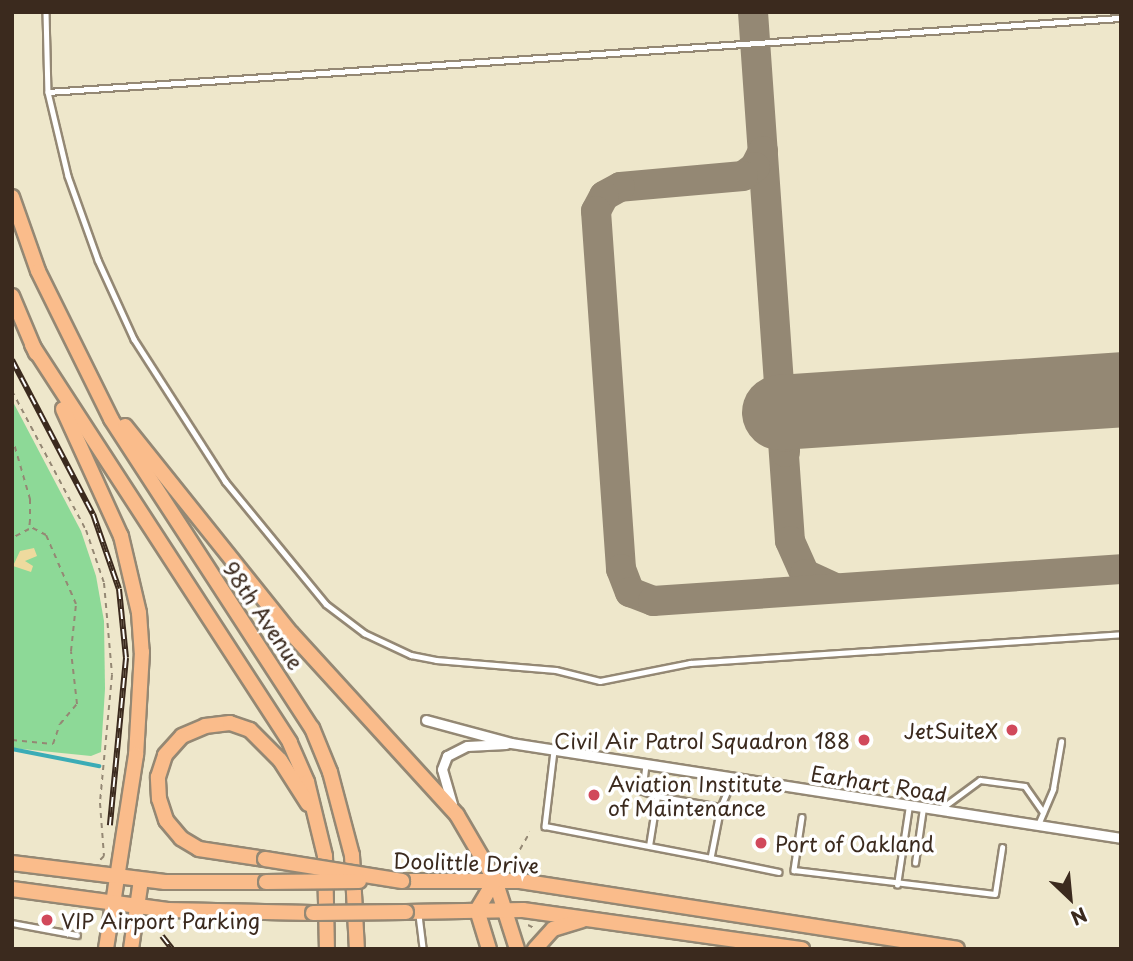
<!DOCTYPE html>
<html>
<head>
<meta charset="utf-8">
<style>
  body { margin:0 }
  #map { position:relative; width:1133px; height:961px; overflow:hidden; background:#eee7cb; font-family:"Playpen Sans",sans-serif }
  div>[style] { position:absolute }
  .green>* { inset:0; background:#8dd997 }
  .sand>* { inset:0; background:#eeda9e }
  .stream>* { height:3.5px; margin:-1.75px; padding:0 1.75px; transform-origin:1.75px; border-radius:1.75px; background:#3bacb6 }
  .taxiway>* { height:30px; margin:-15px; padding:0 15px; transform-origin:15px; border-radius:15px; background:#948874 }
  .runway>* { height:75px; margin:-37.5px; padding:0 37.5px; transform-origin:37.5px; border-radius:37.5px; background:#948874 }
  .path>* { height:2px; margin-top:-1px; transform-origin:0; background:repeating-linear-gradient(90deg,#948874 0 5px,transparent 0 10px) }
  .roads { filter:drop-shadow(2px 0 #948874) drop-shadow(-2px 0 #948874) drop-shadow(0 2px #948874) drop-shadow(0 -2px #948874) }
  .lane>* { height:4.5px; margin:-2.25px; padding:0 2.25px; transform-origin:2.25px; border-radius:2.25px; background:#fff }
  .street>* { height:9px; margin:-4.5px; padding:0 4.5px; transform-origin:4.5px; border-radius:4.5px; background:#fff }
  .primary>* { height:14px; margin:-7px; padding:0 7px; transform-origin:7px; border-radius:7px; background:#fabc8b }
  .rail>* { height:6px; margin-top:-3px; transform-origin:0; background:repeating-linear-gradient(90deg,#fff 0 10px,#3b2a1e 0 20px); box-sizing:border-box; border-block:2px solid #3b2a1e }
  .bridges { filter:drop-shadow(2px 0 #948874) drop-shadow(-2px 0 #948874) drop-shadow(0 2px #948874) drop-shadow(0 -2px #948874) }
  .primary-bridge>* { height:14px; margin:-7px; padding:0 7px; transform-origin:7px; border-radius:7px; background:#fabc8b }
  .dots>* { width:19px; height:19px; translate:-50% -50%; box-sizing:border-box; border:4px solid #fff; border-radius:50% }
  span { translate:-50% -50%; white-space:nowrap; text-align:center; line-height:1.15; -webkit-text-stroke:7px #fff; paint-order:stroke }
  .street-label { font-size:21px; color:#3b2a1e }
  .poi-label { font-size:21px; color:#3b2a1e }
  .right { translate:-100% -50%; text-align:right }
  .left { translate:0 -50%; text-align:left }
  .frame { position:absolute; inset:0; border:14px solid #3b2a1e; pointer-events:none }
  .north { position:absolute; left:1035px; top:863px; width:70px; height:70px; -webkit-text-stroke:5px #fff; paint-order:stroke; rotate:154deg; font-size:19px; font-weight:700; line-height:28px; text-align:center; color:#3b2a1e }
  .north::after { content:''; display:block; margin:auto; width:24px; height:32px; background:#3b2a1e; clip-path:polygon(50% 0,100% 100%,50% 72%,0 100%) }
</style>
</head>
<body>
<div id="map">
  <div class="green">
    <div style="clip-path:polygon(12px 400px,81px 531px,96px 576px,104px 621px,105px 689px,101px 752px,91px 756px,12px 748px)"></div>
  </div>
  <div class="sand">
    <div style="clip-path:polygon(34px 548px,37px 556px,25px 561px,33px 566px,31px 572px,13px 566px,20px 551px)"></div>
  </div>
  <div class="stream">
    <div style="left:12px;top:749px;width:89px;rotate:11.1deg"></div>
  </div>
  <div class="taxiway">
    <div style="left:753px;top:12px;width:530px;rotate:86deg"></div>
    <div style="left:790px;top:541px;width:36px;rotate:66deg"></div>
    <div style="left:805px;top:574px;width:33px;rotate:25deg"></div>
    <div style="left:763px;top:151px;width:18px;rotate:117deg"></div>
    <div style="left:755px;top:167px;width:15px;rotate:143deg"></div>
    <div style="left:743px;top:176px;width:123px;rotate:174.9deg"></div>
    <div style="left:620px;top:187px;width:18px;rotate:151deg"></div>
    <div style="left:604px;top:196px;width:17px;rotate:118deg"></div>
    <div style="left:596px;top:211px;width:359px;rotate:86deg"></div>
    <div style="left:621px;top:569px;width:25px;rotate:69deg"></div>
    <div style="left:630px;top:592px;width:25px;rotate:21deg"></div>
    <div style="left:653px;top:601px;width:469px;rotate:-3.9deg"></div>
    <div style="left:785px;top:452px;width:15px;rotate:-90deg"></div>
    <div style="left:785px;top:437px;width:12px;rotate:-59deg"></div>
    <div style="left:791px;top:427px;width:42px;rotate:-27.2deg"></div>
  </div>
  <div class="runway">
    <div style="left:779px;top:412px;width:343px;rotate:-3.8deg"></div>
  </div>
  <div class="path">
    <div style="left:12px;top:391px;width:157px;rotate:62deg"></div>
    <div style="left:86px;top:530px;width:56px;rotate:71.2deg"></div>
    <div style="left:104px;top:583px;width:92px;rotate:85deg"></div>
    <div style="left:112px;top:675px;width:129px;rotate:95.4deg"></div>
    <div style="left:100px;top:803px;width:53px;rotate:85.7deg"></div>
    <div style="left:104px;top:856px;width:7px;rotate:135deg"></div>
    <div style="left:12px;top:437px;width:65px;rotate:73.8deg"></div>
    <div style="left:30px;top:499px;width:21px;rotate:90deg"></div>
    <div style="left:30px;top:520px;width:9px;rotate:96deg"></div>
    <div style="left:29px;top:529px;width:19px;rotate:152deg"></div>
    <div style="left:12px;top:740px;width:41px;rotate:5.6deg"></div>
    <div style="left:53px;top:744px;width:21px;rotate:-71deg"></div>
    <div style="left:60px;top:724px;width:26px;rotate:-50deg"></div>
    <div style="left:77px;top:704px;width:53px;rotate:-96.5deg"></div>
    <div style="left:71px;top:651px;width:47px;rotate:-83.9deg"></div>
    <div style="left:76px;top:604px;width:75px;rotate:-113.5deg"></div>
    <div style="left:46px;top:535px;width:19px;rotate:-152deg"></div>
    <div style="left:515px;top:858px;width:30px;rotate:-60deg"></div>
    <div style="left:528px;top:925px;width:7px;rotate:27deg"></div>
  </div>
  <div class="roads">
    <div class="lane">
      <div style="left:46px;top:12px;width:80px;rotate:88.6deg"></div>
      <div style="left:48px;top:92px;width:86px;rotate:76.6deg"></div>
      <div style="left:68px;top:176px;width:89px;rotate:70.3deg"></div>
      <div style="left:98px;top:260px;width:87px;rotate:65.5deg"></div>
      <div style="left:134px;top:339px;width:169px;rotate:57.3deg"></div>
      <div style="left:225px;top:481px;width:159px;rotate:50.6deg"></div>
      <div style="left:326px;top:604px;width:48px;rotate:37.3deg"></div>
      <div style="left:364px;top:633px;width:52px;rotate:25.1deg"></div>
      <div style="left:411px;top:655px;width:25px;rotate:11deg"></div>
      <div style="left:436px;top:660px;width:120px;rotate:4.8deg"></div>
      <div style="left:556px;top:670px;width:45px;rotate:14deg"></div>
      <div style="left:600px;top:681px;width:92px;rotate:-11.3deg"></div>
      <div style="left:690px;top:663px;width:432px;rotate:-3.8deg"></div>
      <div style="left:48px;top:92px;width:1076px;rotate:-3.95deg"></div>
      <div style="left:554px;top:751px;width:76px;rotate:96.8deg"></div>
      <div style="left:545px;top:826px;width:169px;rotate:10.9deg"></div>
      <div style="left:646px;top:765px;width:26px;rotate:97deg"></div>
      <div style="left:643px;top:791px;width:15px;rotate:20deg"></div>
      <div style="left:733px;top:779px;width:30px;rotate:113deg"></div>
      <div style="left:721px;top:807px;width:52px;rotate:101.1deg"></div>
      <div style="left:711px;top:858px;width:69px;rotate:11.6deg"></div>
      <div style="left:942px;top:808px;width:47px;rotate:-36.4deg"></div>
      <div style="left:980px;top:780px;width:45px;rotate:7.6deg"></div>
      <div style="left:1025px;top:786px;width:32px;rotate:55deg"></div>
      <div style="left:802px;top:817px;width:54px;rotate:98.6deg"></div>
      <div style="left:794px;top:870px;width:202px;rotate:6.8deg"></div>
      <div style="left:995px;top:894px;width:47px;rotate:-81.3deg"></div>
      <div style="left:1038px;top:825px;width:39px;rotate:-67deg"></div>
      <div style="left:1053px;top:789px;width:48px;rotate:-80.3deg"></div>
      <div style="left:649px;top:846px;width:51px;rotate:-80.9deg"></div>
      <div style="left:657px;top:796px;width:65px;rotate:9.8deg"></div>
      <div style="left:915px;top:863px;width:56px;rotate:-81.7deg"></div>
      <div style="left:897px;top:885px;width:80px;rotate:-81.4deg"></div>
      <div style="left:419px;top:915px;width:34px;rotate:83deg"></div>
      <div style="left:12px;top:923px;width:66px;rotate:10.5deg"></div>
    </div>
    <div class="street">
      <div style="left:426px;top:720px;width:88px;rotate:15.1deg"></div>
      <div style="left:511px;top:743px;width:617px;rotate:8.85deg"></div>
      <div style="left:452px;top:804px;width:36px;rotate:-106deg"></div>
      <div style="left:442px;top:769px;width:14px;rotate:-69deg"></div>
      <div style="left:447px;top:756px;width:22px;rotate:-27deg"></div>
      <div style="left:467px;top:746px;width:39px;rotate:-3deg"></div>
    </div>
    <div class="primary">
      <div style="left:12px;top:197px;width:78px;rotate:70.6deg"></div>
      <div style="left:38px;top:271px;width:165px;rotate:63.7deg"></div>
      <div style="left:111px;top:419px;width:369px;rotate:57deg"></div>
      <div style="left:312px;top:728px;width:48px;rotate:67.8deg"></div>
      <div style="left:330px;top:772px;width:86px;rotate:75.2deg"></div>
      <div style="left:352px;top:855px;width:94px;rotate:87deg"></div>
      <div style="left:12px;top:296px;width:62px;rotate:67.2deg"></div>
      <div style="left:32px;top:345px;width:474px;rotate:57deg"></div>
      <div style="left:290px;top:743px;width:43px;rotate:66.4deg"></div>
      <div style="left:307px;top:782px;width:76px;rotate:76.3deg"></div>
      <div style="left:325px;top:856px;width:93px;rotate:88.8deg"></div>
      <div style="left:63px;top:409px;width:140px;rotate:65.5deg"></div>
      <div style="left:121px;top:536px;width:79px;rotate:76.8deg"></div>
      <div style="left:139px;top:613px;width:39px;rotate:86deg"></div>
      <div style="left:142px;top:652px;width:103px;rotate:93.3deg"></div>
      <div style="left:136px;top:755px;width:196px;rotate:98.8deg"></div>
      <div style="left:125px;top:426px;width:265px;rotate:51.3deg"></div>
      <div style="left:291px;top:633px;width:246px;rotate:47.6deg"></div>
      <div style="left:457px;top:815px;width:75px;rotate:59.7deg"></div>
      <div style="left:495px;top:880px;width:72px;rotate:72.3deg"></div>
      <div style="left:265px;top:859px;width:67px;rotate:-171.4deg"></div>
      <div style="left:199px;top:849px;width:21px;rotate:-149deg"></div>
      <div style="left:181px;top:838px;width:23px;rotate:-130deg"></div>
      <div style="left:166px;top:820px;width:22px;rotate:-108deg"></div>
      <div style="left:159px;top:799px;width:22px;rotate:-93deg"></div>
      <div style="left:158px;top:777px;width:23px;rotate:-72deg"></div>
      <div style="left:165px;top:755px;width:25px;rotate:-48deg"></div>
      <div style="left:182px;top:736px;width:25px;rotate:-23deg"></div>
      <div style="left:205px;top:726px;width:25px;rotate:-7deg"></div>
      <div style="left:230px;top:723px;width:21px;rotate:19deg"></div>
      <div style="left:250px;top:730px;width:42px;rotate:45deg"></div>
      <div style="left:280px;top:760px;width:52px;rotate:57.5deg"></div>
      <div style="left:12px;top:863px;width:154px;rotate:7.1deg"></div>
      <div style="left:165px;top:882px;width:101px"></div>
      <div style="left:402px;top:881px;width:118px"></div>
      <div style="left:520px;top:881px;width:442px;rotate:8.8deg"></div>
      <div style="left:12px;top:889px;width:157px;rotate:7.7deg"></div>
      <div style="left:168px;top:910px;width:145px;rotate:1.2deg"></div>
      <div style="left:406px;top:912px;width:117px;rotate:-1deg"></div>
      <div style="left:523px;top:910px;width:282px;rotate:8deg"></div>
      <div style="left:131px;top:949px;width:70px;rotate:-81.8deg"></div>
      <div style="left:489px;top:949px;width:41px;rotate:-107.1deg"></div>
      <div style="left:477px;top:910px;width:35px;rotate:-59deg"></div>
      <div style="left:535px;top:949px;width:27px;rotate:-48deg"></div>
      <div style="left:553px;top:929px;width:30px;rotate:-17deg"></div>
    </div>
  </div>
  <div class="rail">
    <div style="left:12px;top:360px;width:174px;rotate:62.3deg"></div>
    <div style="left:93px;top:514px;width:79px;rotate:70.9deg"></div>
    <div style="left:119px;top:589px;width:69px;rotate:84.2deg"></div>
    <div style="left:126px;top:658px;width:168px;rotate:95.5deg"></div>
    <div style="left:162px;top:936px;width:16px;rotate:52deg"></div>
  </div>
  <div class="bridges">
    <div class="primary-bridge">
      <div style="left:265px;top:859px;width:139px;rotate:9.1deg"></div>
      <div style="left:266px;top:882px;width:93px;rotate:-0.6deg"></div>
      <div style="left:313px;top:913px;width:93px;rotate:-0.6deg"></div>
    </div>
  </div>
  <div class="dots">
    <div style="left:1012px;top:730px;background:#d1495b"></div>
    <div style="left:864px;top:740px;background:#d1495b"></div>
    <div style="left:594px;top:795px;background:#d1495b"></div>
    <div style="left:761px;top:843px;background:#d1495b"></div>
    <div style="left:47px;top:920px;background:#d1495b"></div>
  </div>
  <div class="street-label">
    <span style="left:264px;top:615px;rotate:56deg">98th Avenue</span>
    <span style="left:879px;top:783px;rotate:9deg">Earhart Road</span>
    <span style="left:466px;top:862px;rotate:2deg">Doolittle Drive</span>
  </div>
  <div class="poi-label">
    <span class="right" style="left:998px;top:730px">JetSuiteX</span>
    <span class="right" style="left:850px;top:740px">Civil Air Patrol Squadron 188</span>
    <span class="left" style="left:608px;top:795px">Aviation Institute<br>of Maintenance</span>
    <span class="left" style="left:775px;top:843px">Port of Oakland</span>
    <span class="left" style="left:61px;top:920px">VIP Airport Parking</span>
  </div>
  <div class="frame"></div>
  <div class="north">N</div>
</div>
</body>
</html>
